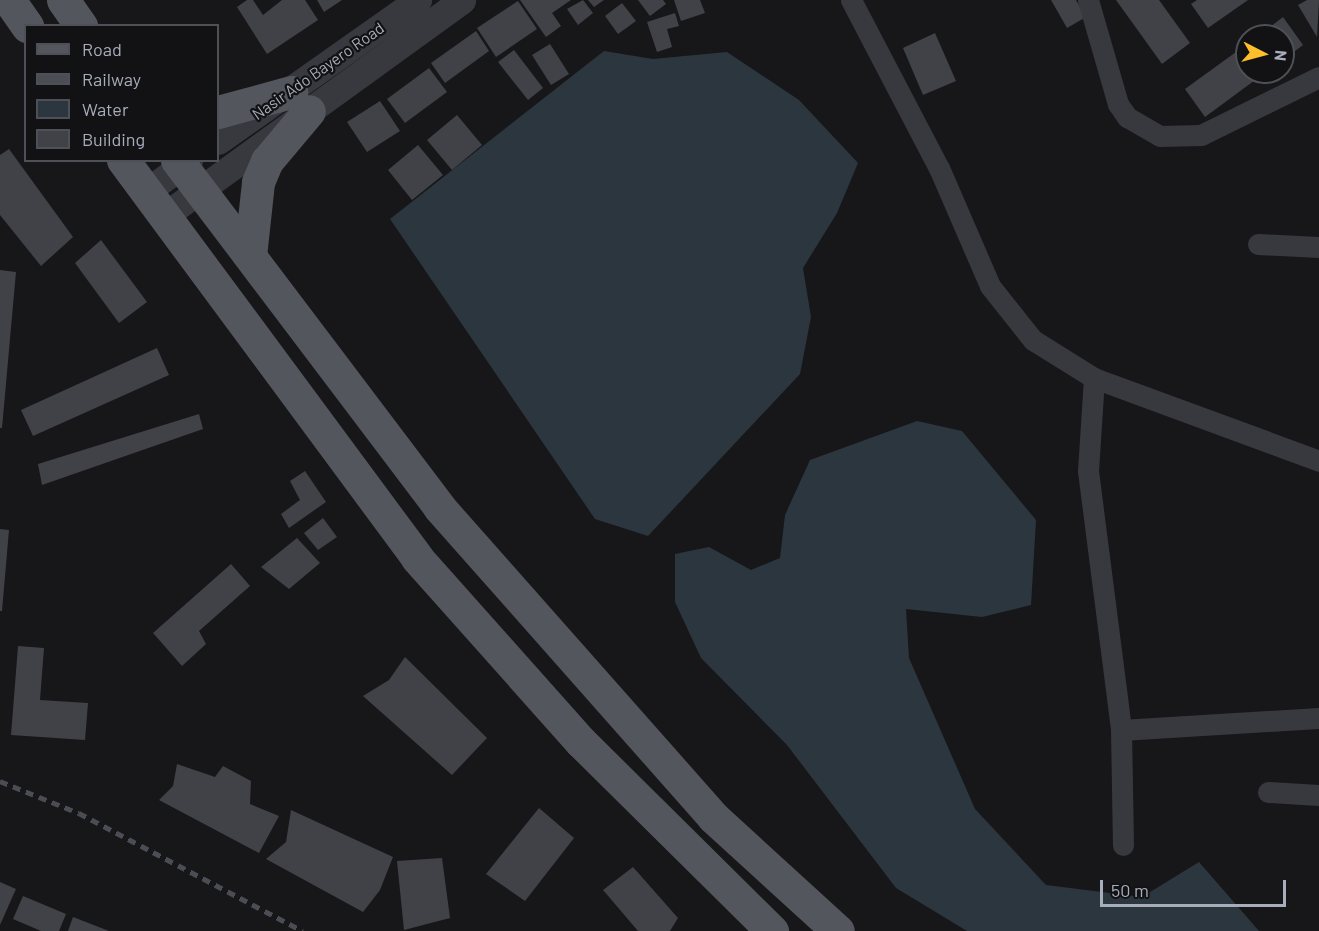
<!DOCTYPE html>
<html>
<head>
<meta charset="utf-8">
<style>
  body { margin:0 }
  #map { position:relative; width:1319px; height:931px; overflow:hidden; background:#17171a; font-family:Barlow,sans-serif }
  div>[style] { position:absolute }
  .water>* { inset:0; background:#2c363f }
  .building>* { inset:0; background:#414247 }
  .minor>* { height:21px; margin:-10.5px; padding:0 10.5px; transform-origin:10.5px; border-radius:10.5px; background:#38393f }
  .tertiary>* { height:27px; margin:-13.5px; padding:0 13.5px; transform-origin:13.5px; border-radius:13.5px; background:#38393f }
  .primary>* { height:33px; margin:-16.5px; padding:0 16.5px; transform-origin:16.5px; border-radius:16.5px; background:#54565e }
  .rail>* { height:4.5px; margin-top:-2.25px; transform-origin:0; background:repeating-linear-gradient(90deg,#4b4d54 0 8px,transparent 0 14px) }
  span { translate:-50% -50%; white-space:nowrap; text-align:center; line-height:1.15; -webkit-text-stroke:4.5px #121215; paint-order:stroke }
  .street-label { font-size:16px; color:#a8adbb }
  .legend { position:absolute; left:24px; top:24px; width:195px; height:138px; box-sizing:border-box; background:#121215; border:2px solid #4e5057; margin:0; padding:8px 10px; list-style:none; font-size:18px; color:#a8adbb }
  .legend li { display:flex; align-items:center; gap:12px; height:30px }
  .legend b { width:30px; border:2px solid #4e5057 }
  .north { position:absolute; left:1235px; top:24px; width:60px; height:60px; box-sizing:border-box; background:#121215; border:2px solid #4e5057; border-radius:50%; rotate:96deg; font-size:16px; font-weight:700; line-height:24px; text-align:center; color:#a8adbb }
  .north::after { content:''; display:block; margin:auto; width:21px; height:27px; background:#ffbf2a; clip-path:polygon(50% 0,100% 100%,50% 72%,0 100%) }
  .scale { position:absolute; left:1100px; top:880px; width:186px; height:27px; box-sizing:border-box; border:3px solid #a8adbb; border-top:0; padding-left:8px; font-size:18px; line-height:21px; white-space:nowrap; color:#a8adbb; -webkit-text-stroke:4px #121215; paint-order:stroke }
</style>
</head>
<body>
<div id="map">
  <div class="water">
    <div style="clip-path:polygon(604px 51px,653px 59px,727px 52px,799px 100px,858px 163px,837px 213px,803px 268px,811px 317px,800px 374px,648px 536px,595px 519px,390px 219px)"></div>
    <div style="clip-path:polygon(917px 421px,962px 431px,1036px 520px,1031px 605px,982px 617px,906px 609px,909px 658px,975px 809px,1046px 885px,1142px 897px,1199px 862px,1259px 931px,967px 931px,896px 888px,787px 745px,701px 658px,675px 602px,675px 554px,709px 547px,751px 570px,780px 558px,785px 515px,810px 460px)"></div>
  </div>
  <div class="building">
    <div style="clip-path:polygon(247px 0,253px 0,263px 15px,282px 0,305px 0,318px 20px,267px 54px,237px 7px)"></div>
    <div style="clip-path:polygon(317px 0,342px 0,324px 12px)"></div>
    <div style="clip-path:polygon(520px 0,571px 0,552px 13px,561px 26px,546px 37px)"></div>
    <div style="clip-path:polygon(583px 0,593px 13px,578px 25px,567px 9px)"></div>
    <div style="clip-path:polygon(588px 0,604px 0,594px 7px)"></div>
    <div style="clip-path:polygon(638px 0,663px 0,666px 4px,650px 16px)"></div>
    <div style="clip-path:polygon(674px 0,700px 0,705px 13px,681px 21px)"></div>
    <div style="clip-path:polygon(1051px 0,1076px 0,1086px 17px,1067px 28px)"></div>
    <div style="clip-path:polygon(1116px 0,1159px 0,1190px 43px,1162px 64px)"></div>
    <div style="clip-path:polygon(1197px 0,1248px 0,1208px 28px,1191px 4px)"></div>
    <div style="clip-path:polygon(1307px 0,1319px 0,1317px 37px,1298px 5px)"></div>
    <div style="clip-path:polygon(518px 1px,537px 29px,496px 57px,477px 28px)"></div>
    <div style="clip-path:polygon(622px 3px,636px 21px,618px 34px,605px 16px)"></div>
    <div style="clip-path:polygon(675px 13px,679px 26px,667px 29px,672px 47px,657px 52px,647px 22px)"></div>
    <div style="clip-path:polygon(1283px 17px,1303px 45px,1283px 60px,1283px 36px,1258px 36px)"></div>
    <div style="clip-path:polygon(476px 31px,489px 51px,445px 83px,431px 63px)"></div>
    <div style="clip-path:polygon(935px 33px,956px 81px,923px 95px,903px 48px)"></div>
    <div style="clip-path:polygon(550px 44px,569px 74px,551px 85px,532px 55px)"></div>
    <div style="clip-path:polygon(1247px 44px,1247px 72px,1266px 72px,1205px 117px,1185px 89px)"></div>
    <div style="clip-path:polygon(514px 50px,543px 88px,528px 100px,498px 62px)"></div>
    <div style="clip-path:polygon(429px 68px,447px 92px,405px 123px,387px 99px)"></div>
    <div style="clip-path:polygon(380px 101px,400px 131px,367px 152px,347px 122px)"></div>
    <div style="clip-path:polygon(457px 115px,482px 145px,452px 170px,427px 140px)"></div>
    <div style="clip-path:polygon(418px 145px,443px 175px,412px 200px,388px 170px)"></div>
    <div style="clip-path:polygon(9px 149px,73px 237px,41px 266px,0 215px,0 155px)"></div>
    <div style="clip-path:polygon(101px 240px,147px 302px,119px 323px,75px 263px)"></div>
    <div style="clip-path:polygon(0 270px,16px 272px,2px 428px,0 428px)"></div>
    <div style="clip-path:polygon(157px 348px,169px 375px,33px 436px,21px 410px)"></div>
    <div style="clip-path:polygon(199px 414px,203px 429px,42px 485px,38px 464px)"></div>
    <div style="clip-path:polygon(305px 471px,326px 502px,289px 528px,281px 514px,300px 500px,290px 481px)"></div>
    <div style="clip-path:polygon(323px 518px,337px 537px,318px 550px,304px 533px)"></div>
    <div style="clip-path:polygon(0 529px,9px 530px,2px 611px,0 611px)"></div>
    <div style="clip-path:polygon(297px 538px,320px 563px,289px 589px,261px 567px)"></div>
    <div style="clip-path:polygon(231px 564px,250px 586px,199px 631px,206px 644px,182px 666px,153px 633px)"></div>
    <div style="clip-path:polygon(18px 646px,44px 648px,40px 700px,88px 703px,85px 740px,11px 735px)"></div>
    <div style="clip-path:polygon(405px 657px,487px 738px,452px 775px,363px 696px,389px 680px)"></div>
    <div style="clip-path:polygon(177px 764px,215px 777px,223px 766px,251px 781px,250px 804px,279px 816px,259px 853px,159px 800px,173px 786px)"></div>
    <div style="clip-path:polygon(539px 808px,574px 838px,525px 901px,486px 874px)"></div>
    <div style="clip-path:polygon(291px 810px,393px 857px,380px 890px,363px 912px,266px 859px,286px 842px)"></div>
    <div style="clip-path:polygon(442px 858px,450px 918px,404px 930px,397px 861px)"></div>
    <div style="clip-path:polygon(633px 867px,678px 918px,670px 931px,638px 931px,603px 890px)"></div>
    <div style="clip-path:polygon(0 882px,16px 889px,0 925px)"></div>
    <div style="clip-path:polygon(23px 896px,66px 914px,59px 931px,41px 931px,13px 919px)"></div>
    <div style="clip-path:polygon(73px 917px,109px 931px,68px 931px)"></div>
  </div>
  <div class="minor">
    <div style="left:851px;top:0;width:190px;rotate:62.4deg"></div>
    <div style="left:939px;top:168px;width:129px;rotate:66.6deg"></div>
    <div style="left:990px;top:286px;width:69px;rotate:51.5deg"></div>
    <div style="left:1033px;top:340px;width:72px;rotate:31.9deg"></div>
    <div style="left:1094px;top:378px;width:240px;rotate:20.2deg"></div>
    <div style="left:1088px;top:0;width:108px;rotate:73.9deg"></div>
    <div style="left:1118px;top:104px;width:16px;rotate:55deg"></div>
    <div style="left:1127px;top:117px;width:38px;rotate:30deg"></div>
    <div style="left:1160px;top:136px;width:41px;rotate:-1.4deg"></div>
    <div style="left:1201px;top:135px;width:131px;rotate:-26.2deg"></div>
    <div style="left:1258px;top:244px;width:61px;rotate:2.8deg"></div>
    <div style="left:1094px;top:378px;width:93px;rotate:93.7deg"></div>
    <div style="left:1088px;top:471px;width:261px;rotate:82.7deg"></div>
    <div style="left:1121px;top:730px;width:115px;rotate:89deg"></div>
    <div style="left:1121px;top:730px;width:198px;rotate:-3.5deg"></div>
    <div style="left:1268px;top:792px;width:51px;rotate:3.4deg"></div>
  </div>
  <div class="tertiary">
    <div style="left:218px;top:141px;width:245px;rotate:-35.2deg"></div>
    <div style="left:146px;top:192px;width:54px;rotate:-36.7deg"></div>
    <div style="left:164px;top:216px;width:368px;rotate:-35.9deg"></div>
  </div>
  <div class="primary">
    <div style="left:9px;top:0;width:32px;rotate:55deg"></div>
    <div style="left:63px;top:0;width:32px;rotate:55deg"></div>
    <div style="left:218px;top:112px;width:76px;rotate:-15.3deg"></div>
    <div style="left:123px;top:160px;width:495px;rotate:53.5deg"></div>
    <div style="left:417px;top:558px;width:246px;rotate:48.3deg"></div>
    <div style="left:581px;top:742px;width:269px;rotate:44.7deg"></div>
    <div style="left:177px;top:160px;width:435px;rotate:52.9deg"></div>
    <div style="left:439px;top:507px;width:414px;rotate:48.5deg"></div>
    <div style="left:713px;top:817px;width:169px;rotate:42.4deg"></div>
    <div style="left:250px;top:256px;width:74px;rotate:-83.8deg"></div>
    <div style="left:258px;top:182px;width:23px;rotate:-67deg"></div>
    <div style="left:267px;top:161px;width:65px;rotate:-50deg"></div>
  </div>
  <div class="rail">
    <div style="left:0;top:781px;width:85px;rotate:22.1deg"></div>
    <div style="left:79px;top:813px;width:253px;rotate:27.8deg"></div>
  </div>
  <div class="street-label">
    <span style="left:318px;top:71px;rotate:-35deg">Nasir Ado Bayero Road</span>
  </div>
  <ul class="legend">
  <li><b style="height:8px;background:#54565e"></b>Road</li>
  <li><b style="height:8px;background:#4b4d54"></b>Railway</li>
  <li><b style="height:16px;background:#2c363f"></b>Water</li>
  <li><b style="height:16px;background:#414247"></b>Building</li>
  </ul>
  <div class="north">N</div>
  <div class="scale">50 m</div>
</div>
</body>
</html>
